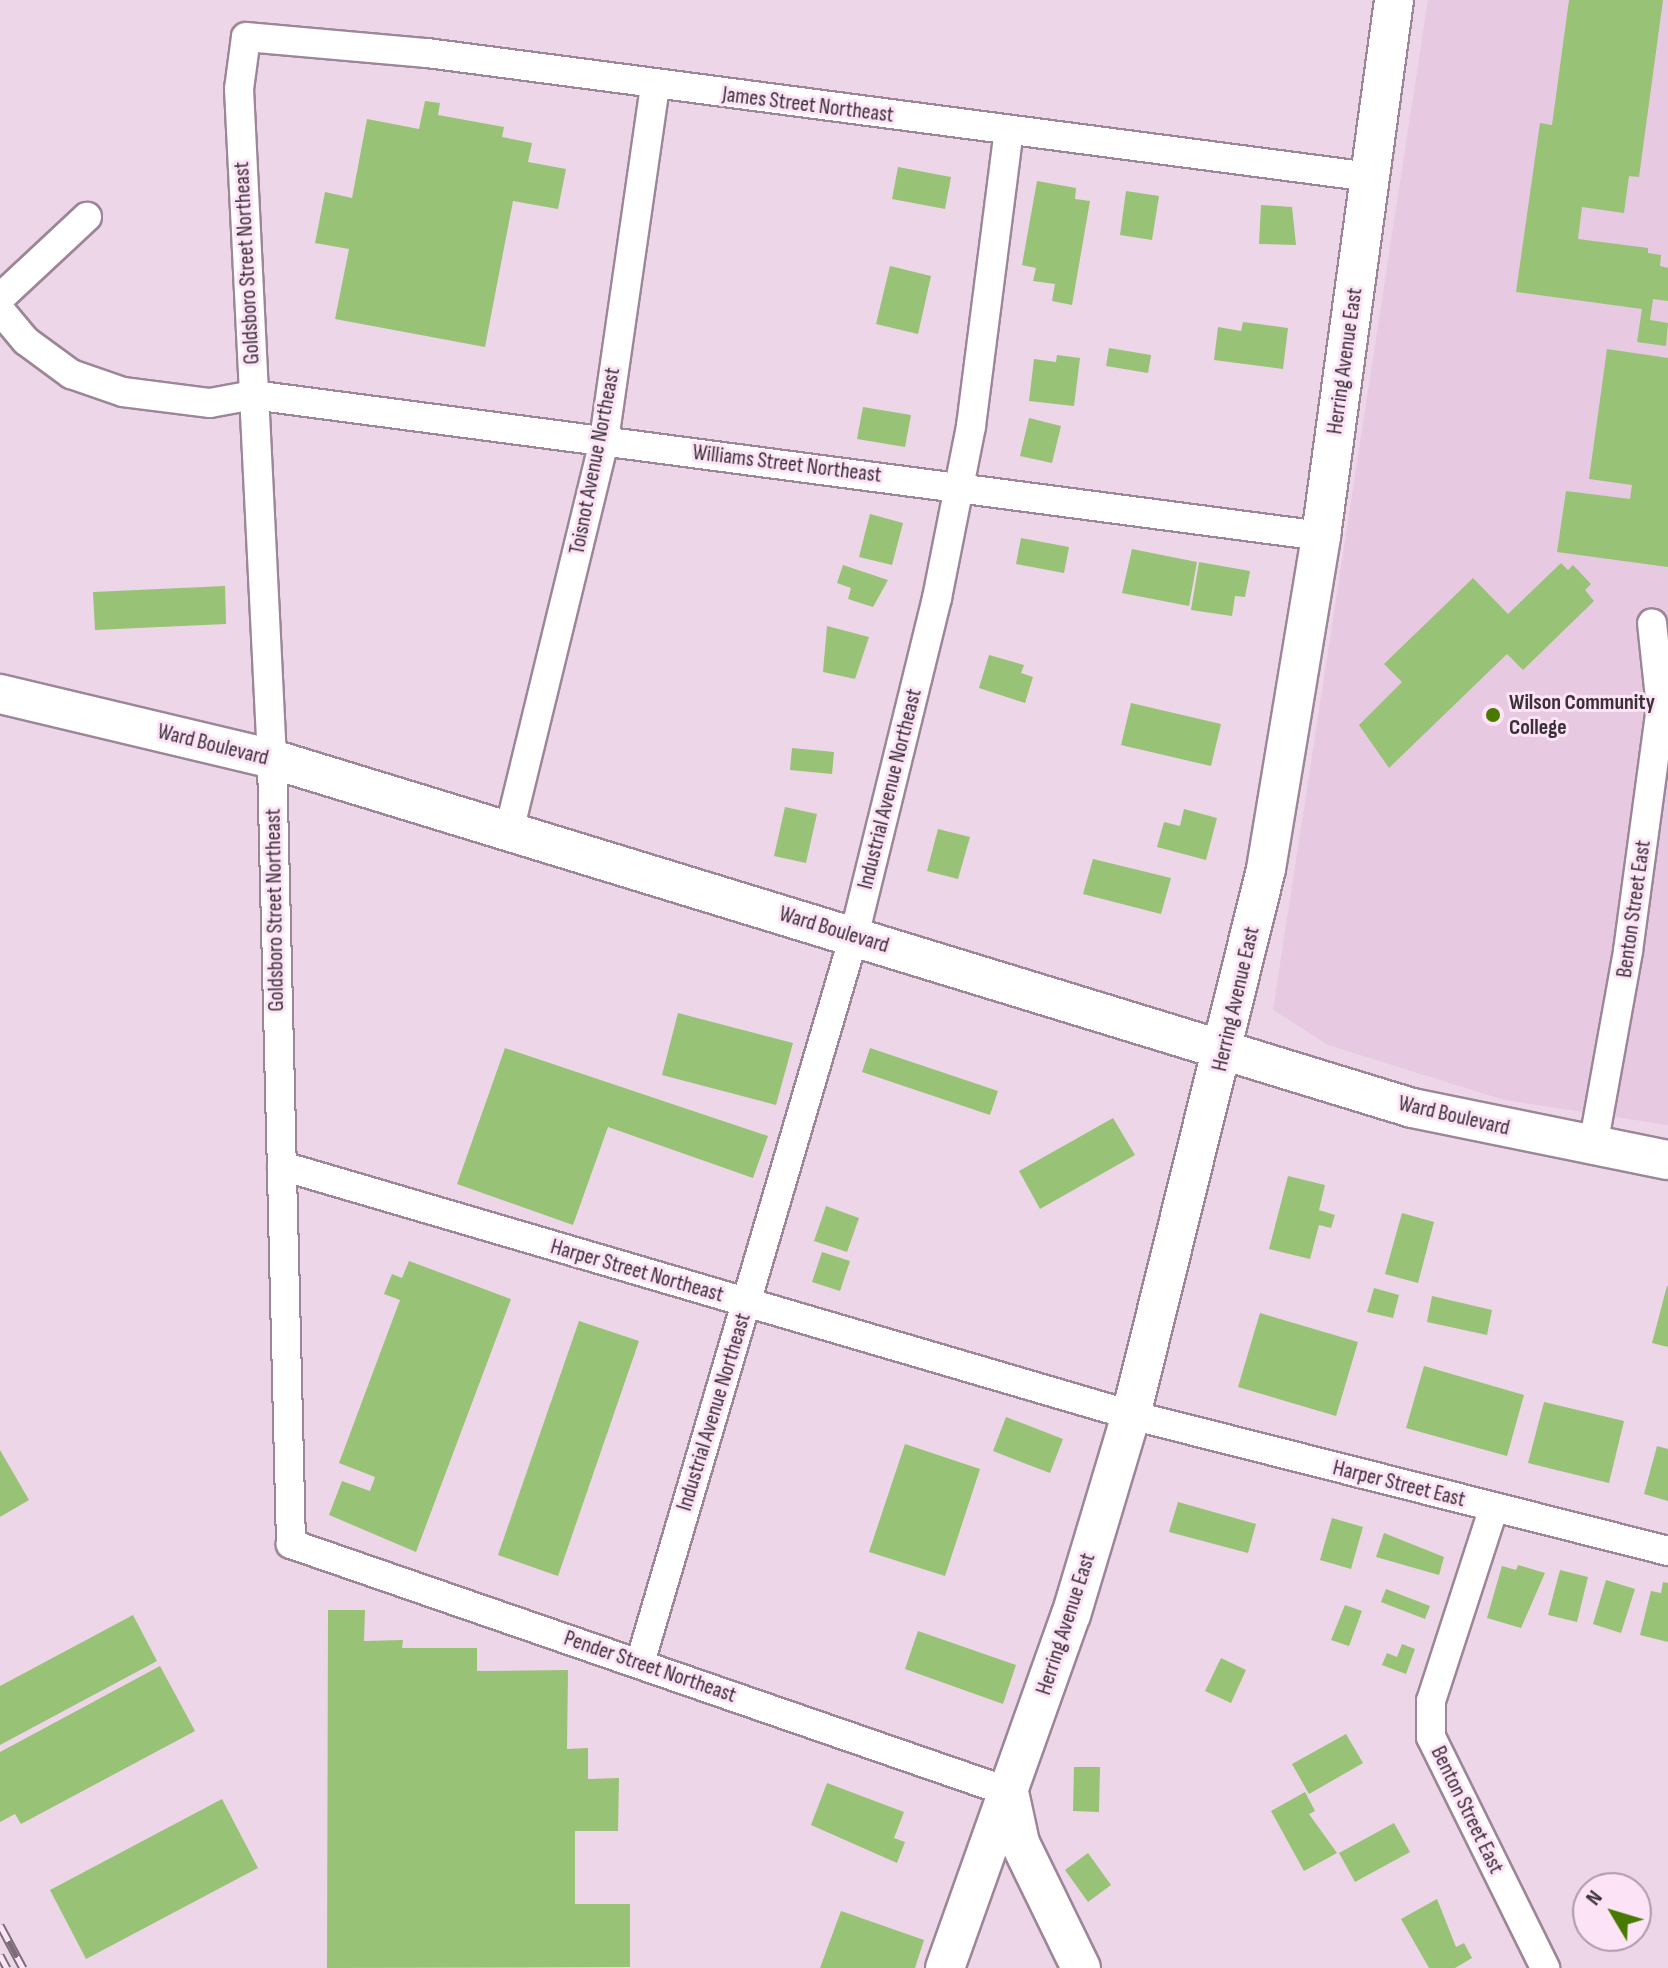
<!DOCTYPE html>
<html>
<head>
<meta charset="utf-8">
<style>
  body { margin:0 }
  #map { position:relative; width:1668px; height:1968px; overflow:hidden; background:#eed6e9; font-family:"Sofia Sans Condensed",sans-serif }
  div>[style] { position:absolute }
  .built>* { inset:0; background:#e7c9e1 }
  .building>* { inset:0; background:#98c275 }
  .roads { filter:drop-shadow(2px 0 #9c8697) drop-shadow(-2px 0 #9c8697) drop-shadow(0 2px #9c8697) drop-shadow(0 -2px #9c8697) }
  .street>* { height:28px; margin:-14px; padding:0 14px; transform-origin:14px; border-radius:14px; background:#fff }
  .secondary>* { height:38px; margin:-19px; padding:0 19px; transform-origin:19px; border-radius:19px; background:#fff }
  .rail>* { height:9px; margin-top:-4.5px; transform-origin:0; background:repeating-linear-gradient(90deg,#fce3f6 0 18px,#7c6d79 0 36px); box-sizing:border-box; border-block:2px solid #7c6d79 }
  .dots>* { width:22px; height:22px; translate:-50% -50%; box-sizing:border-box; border:4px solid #fce3f6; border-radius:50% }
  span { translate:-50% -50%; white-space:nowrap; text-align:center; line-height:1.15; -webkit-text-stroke:6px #fce3f6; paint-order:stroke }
  .street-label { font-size:22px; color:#3a3038 }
  .poi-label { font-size:22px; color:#3a3038; font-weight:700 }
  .left { translate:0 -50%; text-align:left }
  .north { position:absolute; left:1572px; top:1872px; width:80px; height:80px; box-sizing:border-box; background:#fce3f6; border:2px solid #ae9baa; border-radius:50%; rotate:308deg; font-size:22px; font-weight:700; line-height:32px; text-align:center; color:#3a3038 }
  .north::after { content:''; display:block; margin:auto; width:28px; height:36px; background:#487901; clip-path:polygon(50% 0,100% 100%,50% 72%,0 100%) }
</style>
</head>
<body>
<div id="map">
  <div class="built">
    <div style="clip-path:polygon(1428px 0,1668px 0,1668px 1125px,1504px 1100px,1328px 1045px,1273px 1010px)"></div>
  </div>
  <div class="building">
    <div style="clip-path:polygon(1569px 0,1663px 0,1639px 177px,1629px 176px,1624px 213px,1582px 207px,1578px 239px,1648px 248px,1648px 253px,1661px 255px,1660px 266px,1668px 268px,1668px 301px,1653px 299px,1650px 320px,1668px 323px,1666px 346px,1637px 342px,1642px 309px,1516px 292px,1540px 123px,1552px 125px)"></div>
    <div style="clip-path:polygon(425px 101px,440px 103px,438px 115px,504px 127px,502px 137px,532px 143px,528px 162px,566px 169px,558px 209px,513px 201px,485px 347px,335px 319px,349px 249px,315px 243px,325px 192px,352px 198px,367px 119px,419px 129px)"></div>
    <div style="clip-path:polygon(898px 167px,951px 177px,945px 209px,892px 199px)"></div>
    <div style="clip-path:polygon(1037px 181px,1076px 188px,1075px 199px,1090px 201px,1072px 305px,1052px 301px,1055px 284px,1033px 281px,1036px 268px,1022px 265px)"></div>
    <div style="clip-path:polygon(1126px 191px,1159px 196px,1152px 240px,1120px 235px)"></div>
    <div style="clip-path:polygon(1261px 205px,1292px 207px,1296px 245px,1259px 244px)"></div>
    <div style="clip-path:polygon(890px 266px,931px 276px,918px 334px,876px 324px)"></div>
    <div style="clip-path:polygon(1243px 322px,1288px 328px,1283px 369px,1214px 360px,1218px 327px,1241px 331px)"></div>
    <div style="clip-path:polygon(1109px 348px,1151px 355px,1148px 373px,1106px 366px)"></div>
    <div style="clip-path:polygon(1607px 349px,1668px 358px,1668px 567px,1557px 552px,1566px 491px,1630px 499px,1632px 485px,1589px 479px)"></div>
    <div style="clip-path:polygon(1057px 355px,1080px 358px,1074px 406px,1029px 401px,1034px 359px,1056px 362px)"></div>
    <div style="clip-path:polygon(863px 407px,911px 415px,905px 447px,857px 439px)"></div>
    <div style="clip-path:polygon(1029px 418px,1061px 426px,1052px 463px,1020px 456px)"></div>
    <div style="clip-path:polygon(870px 514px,903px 523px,892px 565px,859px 557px)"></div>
    <div style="clip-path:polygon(1021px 538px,1069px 547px,1064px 573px,1016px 564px)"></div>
    <div style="clip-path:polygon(1132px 549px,1197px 562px,1189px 606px,1122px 593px)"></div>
    <div style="clip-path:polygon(1199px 562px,1250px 571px,1245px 597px,1235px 596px,1232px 616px,1191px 610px)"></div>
    <div style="clip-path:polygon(1561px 563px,1568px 570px,1573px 565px,1591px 584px,1585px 590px,1594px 601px,1523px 670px,1507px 654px,1389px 768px,1359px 725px,1402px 682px,1384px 664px,1473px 578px,1508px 614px)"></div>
    <div style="clip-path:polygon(843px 565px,888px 580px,873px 607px,848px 599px,851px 588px,837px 583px)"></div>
    <div style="clip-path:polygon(225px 586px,226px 624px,95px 630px,93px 592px)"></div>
    <div style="clip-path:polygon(827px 626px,869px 637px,855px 679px,823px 672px)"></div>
    <div style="clip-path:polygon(989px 655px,1024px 665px,1021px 673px,1033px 677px,1025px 703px,979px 688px)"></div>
    <div style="clip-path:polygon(1131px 703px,1221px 724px,1211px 766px,1121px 745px)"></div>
    <div style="clip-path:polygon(792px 748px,834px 752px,832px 774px,790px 770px)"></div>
    <div style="clip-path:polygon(785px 807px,817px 814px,806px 863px,774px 856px)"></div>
    <div style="clip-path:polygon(1184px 809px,1217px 818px,1206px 860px,1157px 847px,1164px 822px,1180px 826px)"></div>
    <div style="clip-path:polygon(938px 829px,970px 837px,958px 879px,927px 871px)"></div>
    <div style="clip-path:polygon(1093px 859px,1171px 878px,1161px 914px,1083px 894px)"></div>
    <div style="clip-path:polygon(678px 1013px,793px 1043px,776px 1105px,662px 1075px)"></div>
    <div style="clip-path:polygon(505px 1048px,768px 1136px,753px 1178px,608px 1127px,573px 1225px,457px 1184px)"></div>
    <div style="clip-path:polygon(870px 1048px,998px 1091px,990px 1115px,862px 1072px)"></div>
    <div style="clip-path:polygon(1113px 1118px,1135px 1155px,1040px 1209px,1019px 1171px)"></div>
    <div style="clip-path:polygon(1288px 1176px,1325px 1185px,1319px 1210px,1335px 1215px,1331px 1228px,1319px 1225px,1310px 1259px,1269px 1249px)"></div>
    <div style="clip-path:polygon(826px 1206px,859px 1218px,847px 1252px,814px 1241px)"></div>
    <div style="clip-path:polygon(1402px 1213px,1434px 1222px,1418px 1283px,1385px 1274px)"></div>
    <div style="clip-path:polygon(822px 1252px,850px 1261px,840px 1291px,812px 1282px)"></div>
    <div style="clip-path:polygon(409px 1261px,511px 1299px,416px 1552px,329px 1515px,342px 1481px,370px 1491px,375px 1477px,339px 1463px,400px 1300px,384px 1294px,392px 1274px,402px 1278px)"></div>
    <div style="clip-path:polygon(1667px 1286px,1668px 1286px,1668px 1347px,1652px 1343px)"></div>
    <div style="clip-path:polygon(1374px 1288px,1399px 1295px,1393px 1318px,1367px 1312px)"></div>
    <div style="clip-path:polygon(1432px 1296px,1492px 1310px,1487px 1335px,1427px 1322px)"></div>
    <div style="clip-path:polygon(1260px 1313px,1358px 1342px,1336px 1416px,1238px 1387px)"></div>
    <div style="clip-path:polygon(579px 1321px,639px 1341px,558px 1576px,498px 1555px)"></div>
    <div style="clip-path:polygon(1424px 1366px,1524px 1395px,1507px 1456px,1406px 1428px)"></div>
    <div style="clip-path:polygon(1544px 1402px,1624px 1421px,1609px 1483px,1528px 1463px)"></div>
    <div style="clip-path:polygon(1006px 1417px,1063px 1439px,1050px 1473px,993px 1451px)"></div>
    <div style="clip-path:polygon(905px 1444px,980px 1469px,945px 1576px,869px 1552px)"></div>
    <div style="clip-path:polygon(1657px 1446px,1668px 1449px,1668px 1501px,1644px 1494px)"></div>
    <div style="clip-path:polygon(0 1450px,29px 1500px,0 1517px)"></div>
    <div style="clip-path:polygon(1178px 1502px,1256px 1524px,1248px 1553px,1169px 1532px)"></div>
    <div style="clip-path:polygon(1332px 1518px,1363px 1527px,1351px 1569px,1320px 1560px)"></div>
    <div style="clip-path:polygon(1384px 1533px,1444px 1557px,1439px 1575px,1376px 1557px)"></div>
    <div style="clip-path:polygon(1518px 1565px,1545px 1573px,1521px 1628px,1487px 1618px,1502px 1566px,1516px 1570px)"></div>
    <div style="clip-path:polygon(1560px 1570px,1588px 1577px,1577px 1622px,1548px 1615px)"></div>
    <div style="clip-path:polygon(1606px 1580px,1635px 1589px,1621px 1633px,1593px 1624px)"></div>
    <div style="clip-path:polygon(1663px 1582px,1668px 1583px,1668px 1642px,1640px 1635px,1651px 1591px,1661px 1593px)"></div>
    <div style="clip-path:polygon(1386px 1589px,1430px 1606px,1425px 1619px,1381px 1602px)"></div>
    <div style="clip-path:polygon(1345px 1605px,1362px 1611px,1349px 1646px,1331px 1640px)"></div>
    <div style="clip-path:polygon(328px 1610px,365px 1610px,364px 1641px,403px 1640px,402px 1648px,477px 1648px,477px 1671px,568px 1670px,567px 1749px,588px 1748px,588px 1779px,619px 1778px,618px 1831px,575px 1831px,575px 1904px,630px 1904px,630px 1967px,327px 1968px)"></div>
    <div style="clip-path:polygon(133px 1615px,157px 1661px,0 1745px,0 1686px)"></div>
    <div style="clip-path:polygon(918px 1631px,1016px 1665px,1003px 1704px,905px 1669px)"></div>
    <div style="clip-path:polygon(1402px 1644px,1415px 1649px,1406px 1674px,1382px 1665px,1387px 1653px,1397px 1657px)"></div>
    <div style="clip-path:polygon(1221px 1658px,1246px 1670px,1231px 1703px,1205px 1691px)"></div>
    <div style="clip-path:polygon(160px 1666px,195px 1731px,21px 1824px,15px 1814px,0 1822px,0 1752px)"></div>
    <div style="clip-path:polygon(1346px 1734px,1363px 1763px,1309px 1794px,1292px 1764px)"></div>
    <div style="clip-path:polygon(1074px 1767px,1100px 1767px,1099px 1812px,1073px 1811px)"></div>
    <div style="clip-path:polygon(827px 1783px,904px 1812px,894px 1838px,905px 1842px,897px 1863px,811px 1825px)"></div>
    <div style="clip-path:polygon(1305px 1792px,1315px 1811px,1309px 1814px,1337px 1853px,1304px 1871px,1271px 1811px)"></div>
    <div style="clip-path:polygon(222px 1799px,258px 1868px,86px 1959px,50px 1890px)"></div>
    <div style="clip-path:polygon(1394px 1823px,1410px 1852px,1355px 1882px,1339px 1853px)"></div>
    <div style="clip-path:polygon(1088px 1853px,1111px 1885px,1088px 1902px,1065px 1870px)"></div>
    <div style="clip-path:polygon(1437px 1899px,1456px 1947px,1464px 1943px,1472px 1958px,1455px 1968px,1429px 1968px,1401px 1919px)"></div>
    <div style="clip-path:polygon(841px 1911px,924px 1940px,915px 1968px,820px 1968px)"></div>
  </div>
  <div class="roads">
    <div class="street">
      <div style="left:0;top:298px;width:119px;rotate:-43deg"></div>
      <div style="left:0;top:310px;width:40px;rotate:50deg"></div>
      <div style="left:26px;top:341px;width:56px;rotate:36.3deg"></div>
      <div style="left:71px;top:374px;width:55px;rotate:19.1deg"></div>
      <div style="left:123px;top:392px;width:88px;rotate:7.2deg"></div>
      <div style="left:210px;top:403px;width:44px;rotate:-10.5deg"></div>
      <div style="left:253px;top:395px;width:1077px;rotate:7.52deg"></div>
      <div style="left:509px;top:831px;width:402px;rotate:-76.3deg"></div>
      <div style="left:604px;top:440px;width:359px;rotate:-81.8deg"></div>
      <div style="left:1593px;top:1146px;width:198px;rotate:-79.8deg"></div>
      <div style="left:1628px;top:951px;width:246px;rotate:-82.3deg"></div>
      <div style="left:1661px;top:707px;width:84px;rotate:-96.1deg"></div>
      <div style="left:282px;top:1166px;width:885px;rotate:16.35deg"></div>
      <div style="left:1131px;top:1415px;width:554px;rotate:14.21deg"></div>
      <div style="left:1494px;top:1507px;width:204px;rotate:108deg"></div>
      <div style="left:1431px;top:1701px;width:36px;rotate:90deg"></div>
      <div style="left:1431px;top:1737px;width:258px;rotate:63.7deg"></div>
      <div style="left:640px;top:1663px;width:758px;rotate:-73.6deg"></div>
      <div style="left:854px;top:936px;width:348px;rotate:-76.2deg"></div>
      <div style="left:937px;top:598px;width:175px;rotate:-78.8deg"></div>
      <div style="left:971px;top:426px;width:298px;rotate:-82.7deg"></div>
      <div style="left:1009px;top:1792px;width:760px;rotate:-160.94deg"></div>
      <div style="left:291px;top:1544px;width:785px;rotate:-91.39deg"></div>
      <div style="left:272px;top:759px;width:671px;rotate:-92.82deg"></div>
      <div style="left:239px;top:89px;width:52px;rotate:-82.3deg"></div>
      <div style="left:246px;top:37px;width:182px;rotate:5.1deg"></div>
      <div style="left:427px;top:53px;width:951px;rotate:7.49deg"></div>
    </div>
    <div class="secondary">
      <div style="left:0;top:694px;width:280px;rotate:13.4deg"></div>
      <div style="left:272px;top:759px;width:1192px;rotate:17.02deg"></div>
      <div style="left:1412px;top:1108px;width:261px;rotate:11.5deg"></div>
      <div style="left:1009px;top:1792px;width:52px;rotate:77.8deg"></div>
      <div style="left:1020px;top:1843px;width:139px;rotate:64deg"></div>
      <div style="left:945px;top:1968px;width:375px;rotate:-70.4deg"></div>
      <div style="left:1071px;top:1615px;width:209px;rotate:-73.3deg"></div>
      <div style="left:1131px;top:1415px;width:562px;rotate:-76.11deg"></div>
      <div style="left:1266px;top:869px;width:338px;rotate:-80.6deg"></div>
      <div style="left:1321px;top:536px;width:541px;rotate:-82.24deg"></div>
    </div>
  </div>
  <div class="rail">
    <div style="left:0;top:1925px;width:49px;rotate:61.9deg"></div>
    <div style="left:0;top:1955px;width:15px;rotate:62deg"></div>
  </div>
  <div class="dots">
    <div style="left:1493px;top:715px;background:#487901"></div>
  </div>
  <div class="street-label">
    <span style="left:808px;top:105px;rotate:7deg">James Street Northeast</span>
    <span style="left:247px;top:263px;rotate:-93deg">Goldsboro Street Northeast</span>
    <span style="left:1345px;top:361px;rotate:-82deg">Herring Avenue East</span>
    <span style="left:595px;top:461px;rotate:-79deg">Toisnot Avenue Northeast</span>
    <span style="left:787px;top:464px;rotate:7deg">Williams Street Northeast</span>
    <span style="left:213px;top:745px;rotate:14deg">Ward Boulevard</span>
    <span style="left:890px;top:789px;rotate:-76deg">Industrial Avenue Northeast</span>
    <span style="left:1634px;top:909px;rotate:-82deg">Benton Street East</span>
    <span style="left:275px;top:910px;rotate:-91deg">Goldsboro Street Northeast</span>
    <span style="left:834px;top:930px;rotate:17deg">Ward Boulevard</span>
    <span style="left:1236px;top:999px;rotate:-77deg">Herring Avenue East</span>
    <span style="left:1454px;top:1116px;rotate:13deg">Ward Boulevard</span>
    <span style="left:637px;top:1271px;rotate:16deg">Harper Street Northeast</span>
    <span style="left:714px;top:1412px;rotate:-73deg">Industrial Avenue Northeast</span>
    <span style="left:1399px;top:1484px;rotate:14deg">Harper Street East</span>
    <span style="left:1066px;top:1624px;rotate:-72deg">Herring Avenue East</span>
    <span style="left:650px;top:1667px;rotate:19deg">Pender Street Northeast</span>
    <span style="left:1467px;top:1810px;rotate:64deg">Benton Street East</span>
  </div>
  <div class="poi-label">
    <span class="left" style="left:1509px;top:715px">Wilson Community<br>College</span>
  </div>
  <div class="north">N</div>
</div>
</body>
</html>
